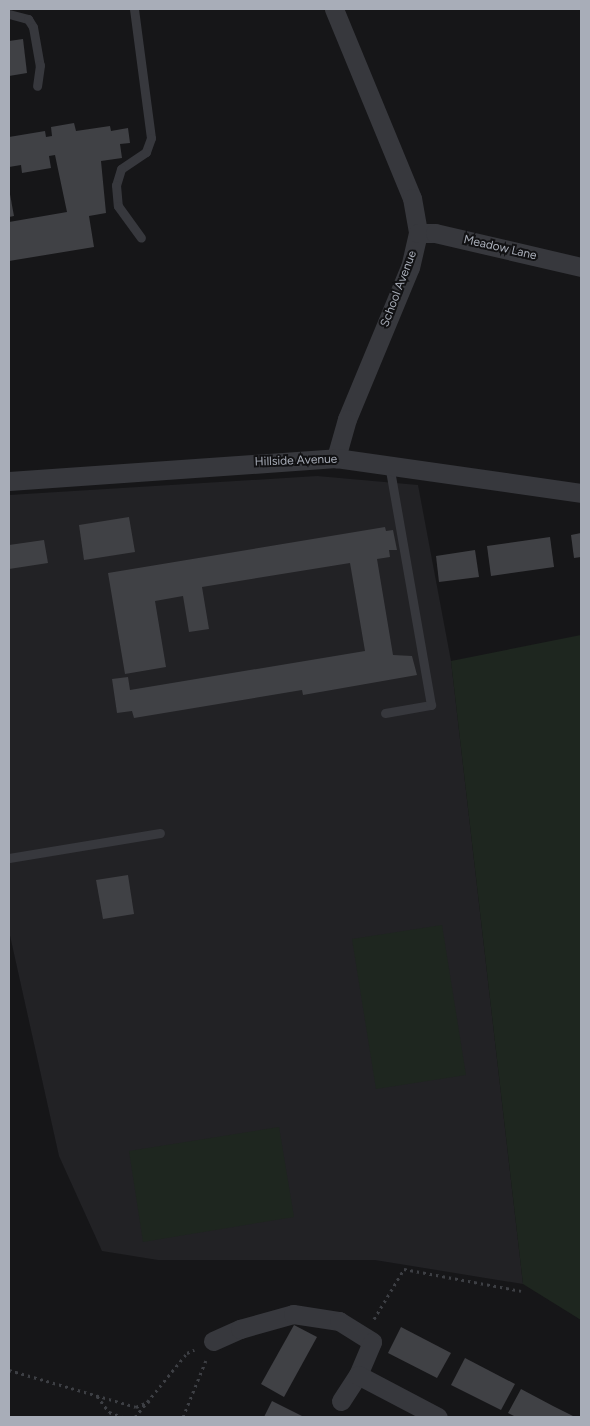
<!DOCTYPE html>
<html>
<head>
<meta charset="utf-8">
<style>
  body { margin:0 }
  #map { position:relative; width:590px; height:1426px; overflow:hidden; background:#161618; font-family:Figtree,sans-serif }
  div>[style] { position:absolute }
  .built>* { inset:0; background:#222225 }
  .green>* { inset:0; background:#1e261f }
  .building>* { inset:0; background:#404145 }
  .path>* { height:3px; margin-top:-1.5px; transform-origin:0; background:repeating-linear-gradient(90deg,#3d3f44 0 2.5px,transparent 0 6.5px) }
  .service>* { height:9px; margin:-4.5px; padding:0 4.5px; transform-origin:4.5px; border-radius:4.5px; background:#37383d }
  .minor>* { height:19px; margin:-9.5px; padding:0 9.5px; transform-origin:9.5px; border-radius:9.5px; background:#37383d }
  span { translate:-50% -50%; white-space:nowrap; text-align:center; line-height:1.15; -webkit-text-stroke:4px #111113; paint-order:stroke }
  .street-label { font-size:12px; color:#a8adb8 }
  .frame { position:absolute; inset:0; border:10px solid #a8adb8; pointer-events:none }
</style>
</head>
<body>
<div id="map">
  <div class="built">
    <div style="clip-path:polygon(317px 476px,418px 485px,451px 661px,523px 1284px,375px 1260px,158px 1260px,102px 1251px,59px 1156px,9px 931px,9px 495px)"></div>
  </div>
  <div class="green">
    <div style="clip-path:polygon(581px 635px,581px 1320px,523px 1284px,451px 661px)"></div>
    <div style="clip-path:polygon(442px 925px,466px 1075px,376px 1089px,352px 939px)"></div>
    <div style="clip-path:polygon(279px 1127px,294px 1217px,143px 1242px,129px 1151px)"></div>
  </div>
  <div class="building">
    <div style="clip-path:polygon(23px 39px,27px 73px,9px 76px,9px 41px)"></div>
    <div style="clip-path:polygon(74px 123px,76px 131px,110px 126px,111px 131px,128px 128px,130px 143px,120px 144px,122px 158px,101px 161px,106px 213px,89px 216px,94px 247px,9px 261px,9px 222px,67px 212px,55px 155px,49px 156px,51px 168px,22px 173px,21px 165px,9px 167px,9px 137px,45px 131px,46px 137px,52px 136px,51px 127px)"></div>
    <div style="clip-path:polygon(9px 189px,14px 216px,9px 217px)"></div>
    <div style="clip-path:polygon(129px 517px,135px 552px,84px 560px,79px 525px)"></div>
    <div style="clip-path:polygon(385px 527px,386px 531px,393px 530px,397px 550px,389px 550px,390px 557px,377px 559px,393px 655px,412px 656px,417px 675px,303px 695px,302px 690px,134px 718px,132px 711px,117px 713px,112px 679px,128px 677px,130px 690px,365px 651px,350px 563px,202px 587px,209px 629px,189px 632px,183px 596px,155px 601px,166px 667px,125px 674px,108px 573px)"></div>
    <div style="clip-path:polygon(581px 533px,581px 557px,574px 558px,571px 535px)"></div>
    <div style="clip-path:polygon(550px 537px,554px 567px,491px 576px,487px 546px)"></div>
    <div style="clip-path:polygon(44px 540px,48px 563px,9px 569px,9px 545px)"></div>
    <div style="clip-path:polygon(475px 550px,479px 577px,439px 582px,436px 556px)"></div>
    <div style="clip-path:polygon(128px 875px,134px 914px,103px 919px,96px 880px)"></div>
    <div style="clip-path:polygon(294px 1325px,317px 1337px,284px 1397px,261px 1384px)"></div>
    <div style="clip-path:polygon(401px 1327px,451px 1353px,437px 1378px,388px 1353px)"></div>
    <div style="clip-path:polygon(465px 1358px,515px 1384px,501px 1410px,451px 1385px)"></div>
    <div style="clip-path:polygon(521px 1389px,553px 1406px,575px 1417px,516px 1417px,508px 1413px)"></div>
    <div style="clip-path:polygon(272px 1401px,304px 1417px,264px 1417px)"></div>
  </div>
  <div class="path">
    <div style="left:374px;top:1319px;width:58px;rotate:-59deg"></div>
    <div style="left:404px;top:1269px;width:119px;rotate:10.6deg"></div>
    <div style="left:9px;top:1370px;width:132px;rotate:16.2deg"></div>
    <div style="left:136px;top:1407px;width:15px;rotate:-23deg"></div>
    <div style="left:97px;top:1396px;width:20px;rotate:53deg"></div>
    <div style="left:109px;top:1412px;width:14px;rotate:21deg"></div>
    <div style="left:135px;top:1417px;width:82px;rotate:-50.9deg"></div>
    <div style="left:187px;top:1353px;width:8px;rotate:-23deg"></div>
    <div style="left:183px;top:1417px;width:61px;rotate:-68deg"></div>
  </div>
  <div class="service">
    <div style="left:134px;top:9px;width:130px;rotate:82.5deg"></div>
    <div style="left:151px;top:138px;width:15px;rotate:110deg"></div>
    <div style="left:146px;top:152px;width:30px;rotate:146deg"></div>
    <div style="left:121px;top:169px;width:17px;rotate:107deg"></div>
    <div style="left:116px;top:185px;width:21px;rotate:85deg"></div>
    <div style="left:118px;top:206px;width:39px;rotate:54deg"></div>
    <div style="left:9px;top:14px;width:20px;rotate:15deg"></div>
    <div style="left:28px;top:19px;width:9px;rotate:58deg"></div>
    <div style="left:33px;top:27px;width:39px;rotate:80deg"></div>
    <div style="left:40px;top:65px;width:21px;rotate:98deg"></div>
    <div style="left:385px;top:713px;width:47px;rotate:-9.9deg"></div>
    <div style="left:431px;top:705px;width:244px;rotate:-99.9deg"></div>
    <div style="left:9px;top:858px;width:153px;rotate:-9.4deg"></div>
  </div>
  <div class="minor">
    <div style="left:334px;top:9px;width:204px;rotate:67.6deg"></div>
    <div style="left:412px;top:198px;width:36px;rotate:80deg"></div>
    <div style="left:418px;top:233px;width:35px;rotate:103deg"></div>
    <div style="left:410px;top:267px;width:165px;rotate:112.5deg"></div>
    <div style="left:347px;top:419px;width:41px;rotate:105.8deg"></div>
    <div style="left:418px;top:233px;width:17px"></div>
    <div style="left:435px;top:233px;width:150px;rotate:13.1deg"></div>
    <div style="left:9px;top:481px;width:328px;rotate:-4deg"></div>
    <div style="left:336px;top:458px;width:247px;rotate:8.1deg"></div>
    <div style="left:213px;top:1341px;width:30px;rotate:-24deg"></div>
    <div style="left:240px;top:1329px;width:55px;rotate:-15.8deg"></div>
    <div style="left:293px;top:1314px;width:47px;rotate:8.7deg"></div>
    <div style="left:339px;top:1321px;width:39px;rotate:32deg"></div>
    <div style="left:372px;top:1342px;width:36px;rotate:113deg"></div>
    <div style="left:341px;top:1401px;width:31px;rotate:-57deg"></div>
    <div style="left:358px;top:1375px;width:90px;rotate:27.7deg"></div>
  </div>
  <div class="street-label">
    <span style="left:500px;top:248px;rotate:13deg">Meadow Lane</span>
    <span style="left:399px;top:289px;rotate:-69deg">School Avenue</span>
    <span style="left:296px;top:461px;rotate:-2deg">Hillside Avenue</span>
  </div>
  <div class="frame"></div>
</div>
</body>
</html>
